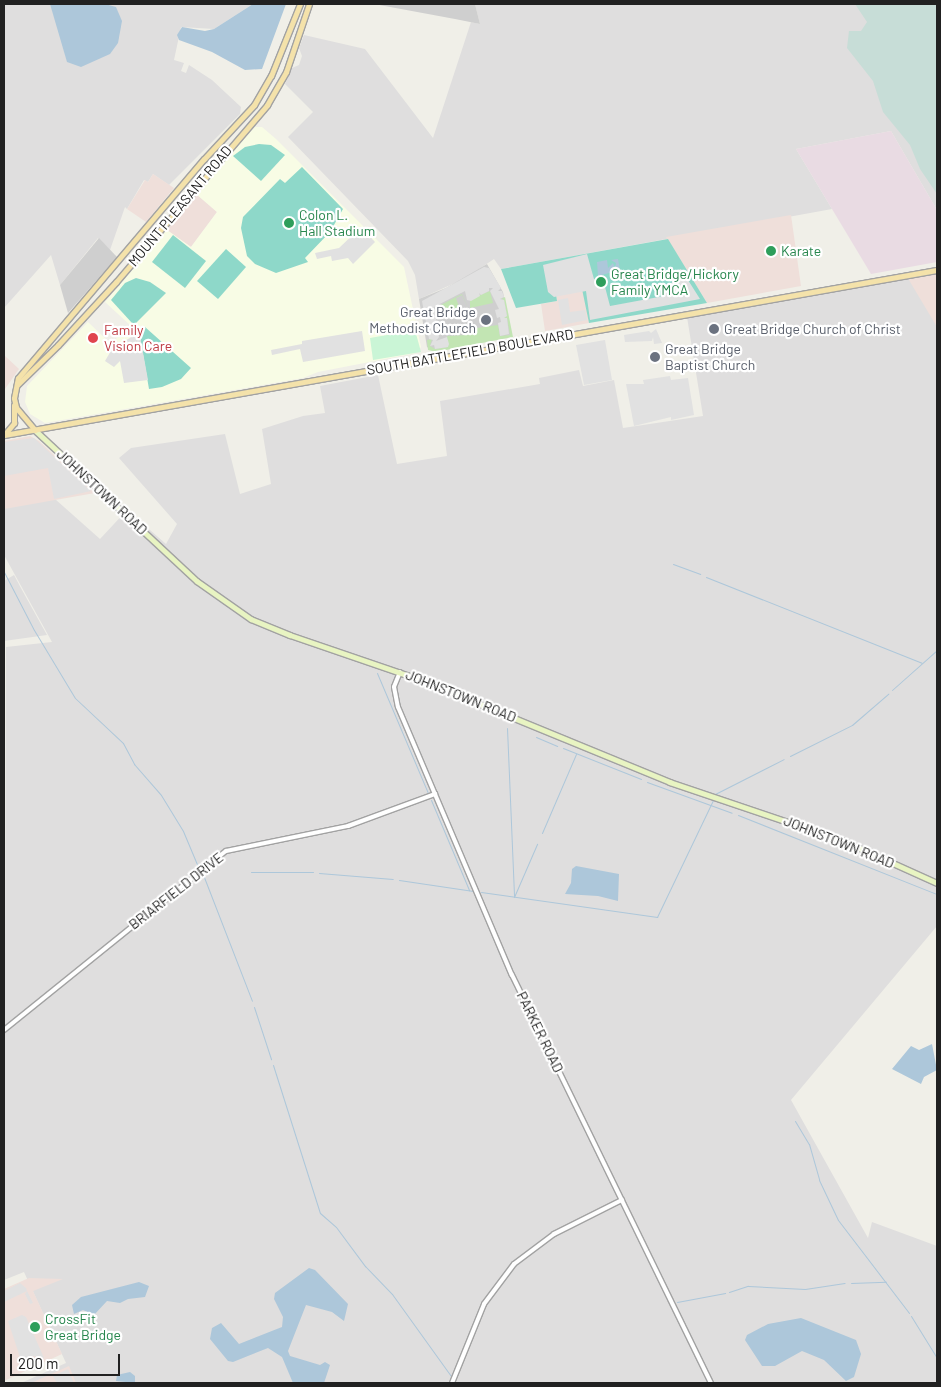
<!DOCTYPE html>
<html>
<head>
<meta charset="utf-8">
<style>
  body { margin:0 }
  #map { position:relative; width:941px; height:1387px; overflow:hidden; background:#f0efe8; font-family:Barlow,sans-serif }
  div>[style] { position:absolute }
  .residential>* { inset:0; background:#dfdede }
  .commercial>* { inset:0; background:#efdfda }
  .industrial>* { inset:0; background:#e9dbe3 }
  .education>* { inset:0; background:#f8fce5 }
  .religious>* { inset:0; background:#cfcfcf }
  .grass>* { inset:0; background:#c2e5b3 }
  .wetland>* { inset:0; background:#c7ddd7 }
  .park>* { inset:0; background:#caf5d6 }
  .pitch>* { inset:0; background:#8ed8c9 }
  .parking>* { inset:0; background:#e1e1e1 }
  .water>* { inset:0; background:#adc7da }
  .stream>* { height:1px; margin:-0.5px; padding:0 0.5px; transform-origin:0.5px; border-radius:0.5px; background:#adc7da }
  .roads { filter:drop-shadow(1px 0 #a2a2a2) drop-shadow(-1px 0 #a2a2a2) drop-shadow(0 1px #a2a2a2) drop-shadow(0 -1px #a2a2a2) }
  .tertiary>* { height:4px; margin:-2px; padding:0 2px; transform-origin:2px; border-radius:2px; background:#fff }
  .secondary>* { height:4.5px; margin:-2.25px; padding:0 2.25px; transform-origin:2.25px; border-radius:2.25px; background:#e8f4c2 }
  .primary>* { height:5px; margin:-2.5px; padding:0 2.5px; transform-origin:2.5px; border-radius:2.5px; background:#f4e2aa }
  .dots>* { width:14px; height:14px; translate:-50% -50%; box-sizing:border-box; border:2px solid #fff; border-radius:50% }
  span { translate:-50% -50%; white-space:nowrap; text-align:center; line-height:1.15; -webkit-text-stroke:4.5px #fff; paint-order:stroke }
  .street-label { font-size:14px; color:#212121 }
  .leisure-label { font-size:14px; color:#27864d }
  .left { translate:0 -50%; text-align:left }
  .worship-label { font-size:14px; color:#5b616d }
  .right { translate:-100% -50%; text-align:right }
  .health-label { font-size:14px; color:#be3a42 }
  .frame { position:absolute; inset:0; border:5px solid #212121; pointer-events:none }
  .scale { position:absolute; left:10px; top:1354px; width:110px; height:22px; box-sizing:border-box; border:2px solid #212121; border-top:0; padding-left:6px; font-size:15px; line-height:18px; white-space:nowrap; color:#212121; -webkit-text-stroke:4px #fff; paint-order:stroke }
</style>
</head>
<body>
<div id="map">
  <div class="residential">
    <div style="clip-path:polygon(4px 4px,253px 4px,214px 29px,181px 27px,174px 60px,184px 63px,181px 71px,186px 73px,189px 65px,212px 80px,241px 107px,240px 114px,169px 185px,153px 174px,148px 182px,144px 180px,127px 209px,125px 207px,110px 250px,98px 238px,60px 285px,51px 255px,4px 308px)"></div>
    <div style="clip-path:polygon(475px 4px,937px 4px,937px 210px,891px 131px,796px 149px,832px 209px,501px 269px,494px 259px,464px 279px,419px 299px,415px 275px,408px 261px,288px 137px,313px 112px,285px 84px,292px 68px,299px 65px,302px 56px,299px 48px,304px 35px,365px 49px,433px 138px,471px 22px,480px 24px)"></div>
    <div style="clip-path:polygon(937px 274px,937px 926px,791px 1100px,868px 1238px,872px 1222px,937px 1246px,937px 1383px,21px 1383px,66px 1363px,24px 1272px,4px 1280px,6px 647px,52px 642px,4px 555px,4px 507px,55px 499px,100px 539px,127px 510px,166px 544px,177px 524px,119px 458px,131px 448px,225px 434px,240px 494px,271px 484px,262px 429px,303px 416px,325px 413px,320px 386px,378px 375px,397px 464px,447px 456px,440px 401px,540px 384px,539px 378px,579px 370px,583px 386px,614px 380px,623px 428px,703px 416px,687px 317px)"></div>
    <div style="clip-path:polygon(14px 575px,22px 590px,47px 635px,4px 641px,4px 581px)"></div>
  </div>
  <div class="commercial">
    <div style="clip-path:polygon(153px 174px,174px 188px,146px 222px,127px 209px,145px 180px,148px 182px)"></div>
    <div style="clip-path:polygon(195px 193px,217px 212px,191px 247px,167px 230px)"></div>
    <div style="clip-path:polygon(791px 215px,801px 286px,707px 303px,666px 237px)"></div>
    <div style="clip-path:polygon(937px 270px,937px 327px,906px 275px)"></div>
    <div style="clip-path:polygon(583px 289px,589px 323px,545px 331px,541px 304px,557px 301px,556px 293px)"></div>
    <div style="clip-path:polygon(4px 355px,19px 369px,5px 389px,4px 389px)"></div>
    <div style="clip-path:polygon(30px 436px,39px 441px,95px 493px,4px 509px,4px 441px)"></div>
    <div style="clip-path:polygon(29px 1278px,63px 1279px,33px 1291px,62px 1354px,4px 1381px,4px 1289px)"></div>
    <div style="clip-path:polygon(69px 1366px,76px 1383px,31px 1383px)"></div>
  </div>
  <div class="industrial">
    <div style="clip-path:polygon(891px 131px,937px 210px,937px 262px,871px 274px,796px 149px)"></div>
  </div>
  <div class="education">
    <div style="clip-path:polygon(255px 127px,262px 127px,276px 139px,404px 267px,421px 347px,416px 353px,318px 372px,303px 378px,45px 423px,30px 414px,25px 402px,27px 386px,88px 322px,111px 344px,130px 325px,105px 302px,167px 230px,191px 247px,217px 212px,195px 193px)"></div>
  </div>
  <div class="religious">
    <div style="clip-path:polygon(374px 4px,475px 4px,480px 24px,455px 19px)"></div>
    <div style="clip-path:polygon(99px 238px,117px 257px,68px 313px,60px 285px)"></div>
    <div style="clip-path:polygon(487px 264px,503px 292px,511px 335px,433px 351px,427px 347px,419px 299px,446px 288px)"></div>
  </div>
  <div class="grass">
    <div style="clip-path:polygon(490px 291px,493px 303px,470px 308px,470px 299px)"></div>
    <div style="clip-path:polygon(462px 294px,468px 308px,462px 295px,456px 298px,460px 310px,440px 311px,436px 315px,435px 308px)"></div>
    <div style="clip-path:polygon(505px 297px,513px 337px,436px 352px,428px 350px,427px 340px,432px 339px,430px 346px,435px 349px,448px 347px,447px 336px,466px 335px,470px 334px,470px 329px,498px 325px,500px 336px,510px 335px,507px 318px,504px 318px,507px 316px,504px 300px,501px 299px)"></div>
  </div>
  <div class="wetland">
    <div style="clip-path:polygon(855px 4px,937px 4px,937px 194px,920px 169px,910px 145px,883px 112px,873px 81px,847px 48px,849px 31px,861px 31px,867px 22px)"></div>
  </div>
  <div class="park">
    <div style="clip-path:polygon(415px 330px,421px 352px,373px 360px,370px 338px)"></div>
  </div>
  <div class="pitch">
    <div style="clip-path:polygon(259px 144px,271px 145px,285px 155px,261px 181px,233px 156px,245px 147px)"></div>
    <div style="clip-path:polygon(302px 167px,343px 209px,330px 232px,305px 258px,308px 262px,276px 273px,255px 264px,247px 256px,241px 228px,243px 217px,280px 179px,285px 183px)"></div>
    <div style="clip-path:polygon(173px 235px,206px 261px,185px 288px,152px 262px)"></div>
    <div style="clip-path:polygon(668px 239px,707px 303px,589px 323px,582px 289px,556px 294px,557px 301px,516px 308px,501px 269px)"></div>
    <div style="clip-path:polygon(226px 249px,246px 267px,218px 299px,197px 281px)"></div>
    <div style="clip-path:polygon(136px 278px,150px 282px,166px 293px,136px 323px,132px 323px,111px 300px,125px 283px)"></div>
    <div style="clip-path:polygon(145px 327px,191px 368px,181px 379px,162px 387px,149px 389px,140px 337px,137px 338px)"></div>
  </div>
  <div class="parking">
    <div style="clip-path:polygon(361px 227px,375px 242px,353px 264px,348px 258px,332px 261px,331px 256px,317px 259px,315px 253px,339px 248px)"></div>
    <div style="clip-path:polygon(587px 254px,594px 279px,605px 287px,610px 306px,664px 296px,662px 285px,672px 283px,671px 272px,681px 269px,700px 299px,590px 320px,586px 291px,554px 297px,548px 292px,543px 265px)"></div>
    <div style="clip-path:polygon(484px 267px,489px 268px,501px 288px,498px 291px,502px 291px,504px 297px,500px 299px,504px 300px,507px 316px,504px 318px,507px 318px,509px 334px,500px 336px,498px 323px,501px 322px,500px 317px,497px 318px,495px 310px,499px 309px,490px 291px,493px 288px,489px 288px,489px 291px,481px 295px,479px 293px,480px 296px,471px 301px,467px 300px,465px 291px,434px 307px,439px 337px,436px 341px,447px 337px,449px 344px,448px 347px,435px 349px,434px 345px,430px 346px,433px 340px,429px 339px,422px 301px)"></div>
    <div style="clip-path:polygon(568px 298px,570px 312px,585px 310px,587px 320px,562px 325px,558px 300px)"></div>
    <div style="clip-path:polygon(656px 329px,662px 343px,654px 344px,653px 337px,652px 341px,625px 342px,624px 335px,649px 331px,651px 333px)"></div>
    <div style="clip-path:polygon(362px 331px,365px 351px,303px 362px,300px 349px,272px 355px,271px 350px,302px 344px,302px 341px)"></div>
    <div style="clip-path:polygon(133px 336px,140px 336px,148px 380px,124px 383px,120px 361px,114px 367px,105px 361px,112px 349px)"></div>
    <div style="clip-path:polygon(605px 340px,612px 380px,584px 385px,576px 345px)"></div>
    <div style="clip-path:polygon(670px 376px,671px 380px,688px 378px,694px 415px,671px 420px,671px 417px,634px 426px,626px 384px,644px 384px,643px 380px)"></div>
    <div style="clip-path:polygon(33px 438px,34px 438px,91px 491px,54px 499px,48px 468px,4px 476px,4px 442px)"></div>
    <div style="clip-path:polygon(20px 1283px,26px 1288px,27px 1291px,33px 1303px,30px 1304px,25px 1294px,27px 1291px,4px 1302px,4px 1291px)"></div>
    <div style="clip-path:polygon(22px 1315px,26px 1317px,44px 1358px,33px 1356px,21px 1360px,8px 1321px)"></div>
    <div style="clip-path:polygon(68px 1369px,74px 1383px,57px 1383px,53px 1376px)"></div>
  </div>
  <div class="water">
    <div style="clip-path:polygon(50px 4px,105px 4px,116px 7px,122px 21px,118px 43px,110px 54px,81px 67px,67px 62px)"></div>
    <div style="clip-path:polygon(253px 4px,286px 4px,262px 69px,245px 70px,212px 52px,179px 40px,177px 35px,182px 27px,205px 31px,214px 29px)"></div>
    <div style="clip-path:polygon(618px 259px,620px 270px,598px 276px,597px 262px,607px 260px,608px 268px,613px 263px,615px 269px,616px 263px,611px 260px)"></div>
    <div style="clip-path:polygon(576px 866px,619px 874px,618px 901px,598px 896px,565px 894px,571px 883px,572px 869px)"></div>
    <div style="clip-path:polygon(932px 1044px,937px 1070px,924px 1077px,921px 1084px,892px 1069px,911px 1046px,919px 1050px)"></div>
    <div style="clip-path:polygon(309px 1268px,315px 1270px,348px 1304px,344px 1321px,332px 1312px,306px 1305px,288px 1351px,290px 1356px,320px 1365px,325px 1362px,330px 1365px,324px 1383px,293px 1383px,282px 1357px,268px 1348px,233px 1362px,228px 1361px,210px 1339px,212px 1328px,221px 1323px,239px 1344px,282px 1327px,283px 1317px,274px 1299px,275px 1293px)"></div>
    <div style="clip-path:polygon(139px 1282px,149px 1286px,145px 1297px,128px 1299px,120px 1303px,107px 1301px,94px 1315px,83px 1310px,74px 1314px,72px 1305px,81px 1297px)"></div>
    <div style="clip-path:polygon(801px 1318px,856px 1340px,861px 1354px,854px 1377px,846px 1381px,824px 1360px,802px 1351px,775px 1366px,762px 1366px,745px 1340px,747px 1335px,768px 1324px)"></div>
    <div style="clip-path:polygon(130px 1372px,135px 1376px,135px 1383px,116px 1381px,117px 1375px)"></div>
  </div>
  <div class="stream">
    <div style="left:673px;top:564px;width:29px;rotate:20deg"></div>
    <div style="left:4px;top:572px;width:65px;rotate:62.7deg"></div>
    <div style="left:34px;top:630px;width:79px;rotate:58.9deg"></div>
    <div style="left:75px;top:698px;width:66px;rotate:43.2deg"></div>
    <div style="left:123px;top:743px;width:24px;rotate:62deg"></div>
    <div style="left:134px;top:764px;width:41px;rotate:48.9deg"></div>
    <div style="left:161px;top:795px;width:42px;rotate:58.6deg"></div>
    <div style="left:183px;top:831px;width:41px;rotate:67.2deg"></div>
    <div style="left:706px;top:577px;width:232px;rotate:21.7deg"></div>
    <div style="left:377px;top:673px;width:130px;rotate:67deg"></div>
    <div style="left:892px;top:690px;width:60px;rotate:-41.6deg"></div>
    <div style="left:507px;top:728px;width:169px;rotate:87.6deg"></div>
    <div style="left:536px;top:737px;width:23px;rotate:23deg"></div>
    <div style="left:563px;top:748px;width:84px;rotate:21.7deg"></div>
    <div style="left:790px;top:756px;width:69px;rotate:-26.6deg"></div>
    <div style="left:852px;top:725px;width:48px;rotate:-40.7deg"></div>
    <div style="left:647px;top:782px;width:90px;rotate:20deg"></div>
    <div style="left:715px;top:794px;width:77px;rotate:-26.9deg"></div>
    <div style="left:431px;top:800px;width:98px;rotate:67.1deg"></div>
    <div style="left:738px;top:815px;width:214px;rotate:21.7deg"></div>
    <div style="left:542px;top:833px;width:86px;rotate:-66.7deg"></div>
    <div style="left:202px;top:872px;width:138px;rotate:68.8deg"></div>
    <div style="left:251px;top:872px;width:62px"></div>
    <div style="left:319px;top:873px;width:74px;rotate:4.6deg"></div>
    <div style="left:399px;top:880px;width:75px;rotate:8.5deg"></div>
    <div style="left:481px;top:892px;width:178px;rotate:8.1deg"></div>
    <div style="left:657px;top:917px;width:130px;rotate:-64.4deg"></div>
    <div style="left:514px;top:897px;width:58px;rotate:-66.5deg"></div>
    <div style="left:254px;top:1007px;width:55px;rotate:71.9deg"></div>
    <div style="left:273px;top:1065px;width:155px;rotate:72.4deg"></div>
    <div style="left:320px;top:1213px;width:21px;rotate:41deg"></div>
    <div style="left:336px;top:1227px;width:49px;rotate:53.4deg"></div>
    <div style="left:365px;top:1266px;width:39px;rotate:46deg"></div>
    <div style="left:392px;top:1294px;width:101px;rotate:54.3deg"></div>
    <div style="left:795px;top:1121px;width:27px;rotate:59deg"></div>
    <div style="left:809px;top:1144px;width:37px;rotate:74deg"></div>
    <div style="left:819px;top:1180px;width:44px;rotate:64.6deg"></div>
    <div style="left:838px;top:1220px;width:117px;rotate:52.6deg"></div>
    <div style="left:851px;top:1283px;width:35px;rotate:-2deg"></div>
    <div style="left:729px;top:1292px;width:20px;rotate:-18deg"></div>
    <div style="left:748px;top:1286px;width:57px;rotate:3deg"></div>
    <div style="left:805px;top:1289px;width:40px;rotate:-8.5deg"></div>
    <div style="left:677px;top:1302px;width:49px;rotate:-10.6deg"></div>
    <div style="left:911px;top:1316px;width:49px;rotate:58.2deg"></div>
    <div style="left:456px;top:1382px;width:1px;rotate:45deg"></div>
  </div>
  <div class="roads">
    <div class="tertiary">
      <div style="left:400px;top:672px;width:16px;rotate:112deg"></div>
      <div style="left:394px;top:687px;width:20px;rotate:79deg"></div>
      <div style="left:398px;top:707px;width:291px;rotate:67deg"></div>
      <div style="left:512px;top:975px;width:454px;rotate:64deg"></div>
      <div style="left:4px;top:1030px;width:285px;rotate:-38.9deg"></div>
      <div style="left:226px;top:851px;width:125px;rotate:-11.6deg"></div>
      <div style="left:348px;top:826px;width:93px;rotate:-20.2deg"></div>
      <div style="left:452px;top:1383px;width:85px;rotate:-67.9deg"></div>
      <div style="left:484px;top:1304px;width:50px;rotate:-53.1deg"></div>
      <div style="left:514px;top:1264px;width:50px;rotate:-36.9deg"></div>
      <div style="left:554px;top:1234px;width:76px;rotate:-26.6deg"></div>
    </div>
    <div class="secondary">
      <div style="left:35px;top:430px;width:221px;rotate:43deg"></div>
      <div style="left:197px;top:581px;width:66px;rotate:35.1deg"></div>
      <div style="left:251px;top:619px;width:42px;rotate:22.3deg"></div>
      <div style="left:290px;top:635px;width:142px;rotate:18.9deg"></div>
      <div style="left:424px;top:681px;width:266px;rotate:22.3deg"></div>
      <div style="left:670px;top:782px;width:184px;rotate:18.7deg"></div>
      <div style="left:844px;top:841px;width:102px;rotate:24.3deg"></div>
    </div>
    <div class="primary">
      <div style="left:17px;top:385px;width:57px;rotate:-44.3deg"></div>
      <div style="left:58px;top:345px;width:86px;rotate:-47.4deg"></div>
      <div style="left:116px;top:282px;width:233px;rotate:-49.5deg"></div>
      <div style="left:267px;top:105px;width:38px;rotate:-60deg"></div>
      <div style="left:286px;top:72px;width:72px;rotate:-71.3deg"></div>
      <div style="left:35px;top:430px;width:30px;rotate:-130deg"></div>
      <div style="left:16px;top:407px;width:9px;rotate:-103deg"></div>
      <div style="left:14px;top:398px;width:20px;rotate:-79deg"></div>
      <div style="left:18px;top:378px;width:287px;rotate:-49.7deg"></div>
      <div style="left:204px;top:159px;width:74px;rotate:-47.2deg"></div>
      <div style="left:254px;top:105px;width:34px;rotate:-60deg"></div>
      <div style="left:271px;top:76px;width:78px;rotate:-68.1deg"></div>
      <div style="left:4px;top:435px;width:947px;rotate:-10.03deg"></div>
      <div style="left:4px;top:435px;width:16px;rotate:-50deg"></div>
      <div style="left:14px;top:423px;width:18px;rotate:-90deg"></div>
    </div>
  </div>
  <div class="dots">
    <div style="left:289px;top:223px;background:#2e9e5b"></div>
    <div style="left:771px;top:251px;background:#2e9e5b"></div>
    <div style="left:601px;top:282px;background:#2e9e5b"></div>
    <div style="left:486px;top:320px;background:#6b7280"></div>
    <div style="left:714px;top:329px;background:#6b7280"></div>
    <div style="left:93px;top:338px;background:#e0444e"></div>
    <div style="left:655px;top:357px;background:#6b7280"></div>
    <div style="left:35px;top:1327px;background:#2e9e5b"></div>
  </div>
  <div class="street-label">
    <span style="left:180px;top:206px;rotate:-50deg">MOUNT PLEASANT ROAD</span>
    <span style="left:470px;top:352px;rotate:-10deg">SOUTH BATTLEFIELD BOULEVARD</span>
    <span style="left:102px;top:492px;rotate:43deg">JOHNSTOWN ROAD</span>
    <span style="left:461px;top:696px;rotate:22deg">JOHNSTOWN ROAD</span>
    <span style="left:839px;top:842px;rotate:22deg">JOHNSTOWN ROAD</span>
    <span style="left:176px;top:891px;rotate:-38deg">BRIARFIELD DRIVE</span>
    <span style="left:540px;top:1032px;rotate:64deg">PARKER ROAD</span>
  </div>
  <div class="leisure-label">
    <span class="left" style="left:299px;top:223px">Colon L.<br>Hall Stadium</span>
    <span class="left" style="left:781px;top:251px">Karate</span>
    <span class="left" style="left:611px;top:282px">Great Bridge/Hickory<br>Family YMCA</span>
    <span class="left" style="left:45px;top:1327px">CrossFit<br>Great Bridge</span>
  </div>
  <div class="worship-label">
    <span class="right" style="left:476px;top:320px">Great Bridge<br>Methodist Church</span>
    <span class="left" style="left:724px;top:329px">Great Bridge Church of Christ</span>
    <span class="left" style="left:665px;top:357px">Great Bridge<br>Baptist Church</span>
  </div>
  <div class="health-label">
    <span class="left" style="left:104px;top:338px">Family<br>Vision Care</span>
  </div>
  <div class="frame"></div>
  <div class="scale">200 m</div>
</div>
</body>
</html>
